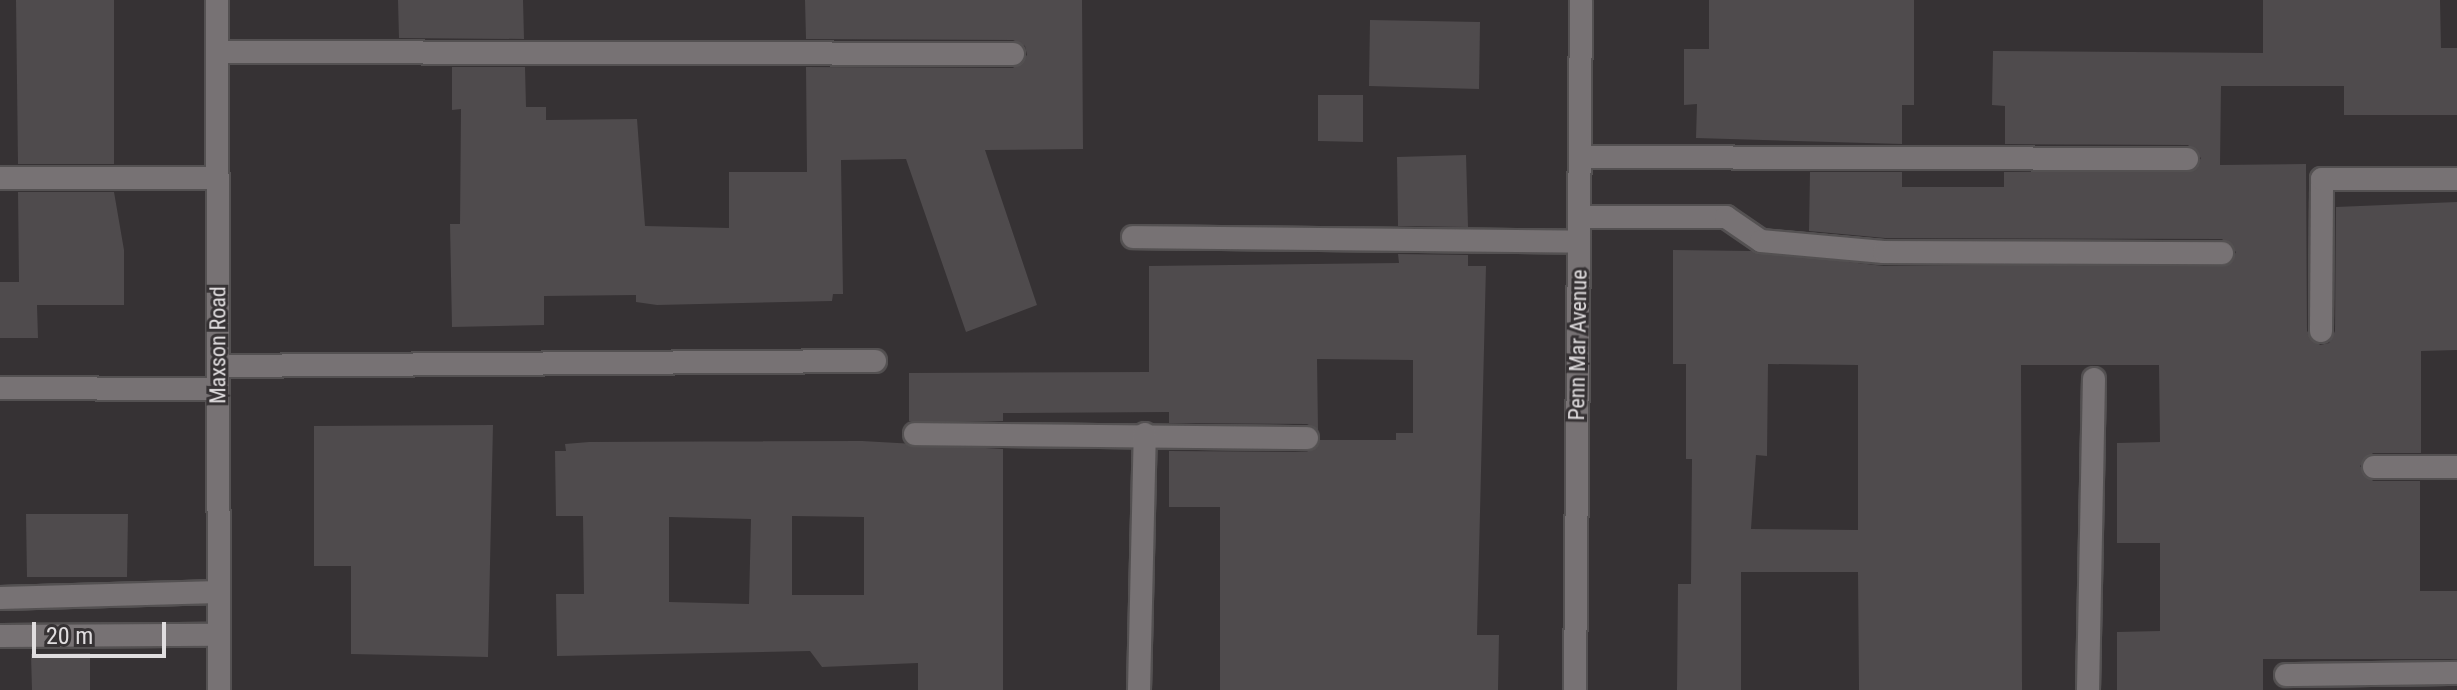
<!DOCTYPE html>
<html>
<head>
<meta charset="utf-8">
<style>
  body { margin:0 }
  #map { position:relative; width:2457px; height:690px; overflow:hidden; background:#363234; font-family:"Roboto Condensed",sans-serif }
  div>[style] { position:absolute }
  .building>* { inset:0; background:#4f4b4d }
  .roads { filter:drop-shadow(2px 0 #545152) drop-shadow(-2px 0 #545152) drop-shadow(0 2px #545152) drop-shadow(0 -2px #545152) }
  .service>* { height:22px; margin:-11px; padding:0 11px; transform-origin:11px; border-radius:11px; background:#777274 }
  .minor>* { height:22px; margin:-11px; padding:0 11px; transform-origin:11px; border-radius:11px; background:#777274 }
  .tertiary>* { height:22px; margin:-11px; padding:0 11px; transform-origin:11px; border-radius:11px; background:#777274 }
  span { translate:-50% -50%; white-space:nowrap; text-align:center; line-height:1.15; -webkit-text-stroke:6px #363234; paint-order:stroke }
  .street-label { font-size:22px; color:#e0dddf }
  .scale { position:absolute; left:32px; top:622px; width:134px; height:36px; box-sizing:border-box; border:4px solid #e0dddf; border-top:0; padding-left:10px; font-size:24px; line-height:28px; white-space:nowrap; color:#e0dddf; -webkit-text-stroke:6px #363234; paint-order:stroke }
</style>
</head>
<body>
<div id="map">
  <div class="building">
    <div style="clip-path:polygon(16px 0,114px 0,114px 164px,18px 164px)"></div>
    <div style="clip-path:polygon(398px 0,523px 0,524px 39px,399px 38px)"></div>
    <div style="clip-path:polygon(805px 0,1082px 0,1083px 149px,985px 150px,1037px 305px,966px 332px,906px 159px,841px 160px,843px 294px,833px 294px,832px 301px,657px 305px,636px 302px,636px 295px,544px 296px,544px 325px,452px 327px,450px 224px,460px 224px,461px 109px,452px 110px,452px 67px,525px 67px,526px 107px,546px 107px,546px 120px,637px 119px,645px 226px,729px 228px,729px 172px,807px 172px,806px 67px,1013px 68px,1027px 55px,1025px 46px,1013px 40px,806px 39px)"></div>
    <div style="clip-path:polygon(1709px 0,1914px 0,1914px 105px,1902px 105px,1902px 144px,1696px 138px,1697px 104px,1684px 105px,1684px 49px,1709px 49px)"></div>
    <div style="clip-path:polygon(evenodd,2263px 0,2440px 0,2441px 48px,2457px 48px,2457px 115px,2344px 115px,2344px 86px,2221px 86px,2220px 165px,2306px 164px,2307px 331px,2320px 345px,2329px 343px,2335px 331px,2336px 207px,2457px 202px,2457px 350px,2421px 351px,2421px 453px,2373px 453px,2360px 466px,2373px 481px,2420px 481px,2420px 591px,2457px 591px,2457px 659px,2263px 659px,2263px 690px,2117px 690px,2117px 632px,2160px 631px,2160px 543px,2117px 543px,2117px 443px,2160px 442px,2159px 365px,2021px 365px,2022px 690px,1859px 690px,1858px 572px,1741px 572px,1741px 690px,1677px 690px,1678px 584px,1691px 584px,1692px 459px,1686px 459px,1686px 364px,1673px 364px,1673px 250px,1751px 251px,1884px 266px,2228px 265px,2236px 252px,2222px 239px,1885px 238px,1809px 231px,1810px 172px,1902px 172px,1902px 187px,2004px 187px,2004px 172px,2193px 171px,2201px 158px,2188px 145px,2005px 144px,2005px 106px,1992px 105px,1993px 51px,2263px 53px,2263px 0,1768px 364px,1858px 365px,1858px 530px,1751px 529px,1756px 455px,1767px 456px,1768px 364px)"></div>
    <div style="clip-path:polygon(1370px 20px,1480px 22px,1479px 89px,1369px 86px)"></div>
    <div style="clip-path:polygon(1318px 95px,1363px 95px,1363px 142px,1318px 141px)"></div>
    <div style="clip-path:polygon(1466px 155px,1468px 227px,1398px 226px,1397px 157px)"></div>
    <div style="clip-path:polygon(18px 192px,114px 192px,124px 250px,124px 305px,37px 305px,38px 338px,0 338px,0 282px,19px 282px)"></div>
    <div style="clip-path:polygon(1398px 254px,1468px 255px,1468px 266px,1486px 266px,1477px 635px,1499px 635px,1498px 690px,1220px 690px,1220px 507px,1169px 507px,1169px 451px,1307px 452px,1320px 440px,1396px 440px,1396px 433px,1413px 433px,1413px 360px,1317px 359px,1318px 430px,1307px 424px,1169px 423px,1169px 412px,1003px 413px,1003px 421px,909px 421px,909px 373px,1149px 372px,1149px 266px,1399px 263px)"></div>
    <div style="clip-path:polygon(493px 425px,488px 657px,351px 654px,351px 566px,314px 566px,314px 426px)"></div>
    <div style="clip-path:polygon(evenodd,862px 441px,1003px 449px,1003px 690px,918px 690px,918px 663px,822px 667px,810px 651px,557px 656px,556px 594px,584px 594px,583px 516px,556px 516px,555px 451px,566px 451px,565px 444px,589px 442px,862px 441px,792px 516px,864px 517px,864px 595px,792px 595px,792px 516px,862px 441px,669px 517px,751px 519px,749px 604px,669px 602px,669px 517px)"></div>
    <div style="clip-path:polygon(26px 514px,128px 514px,127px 577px,27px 577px)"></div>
    <div style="clip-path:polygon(90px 653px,90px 690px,32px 690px,31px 654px)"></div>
  </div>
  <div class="roads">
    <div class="service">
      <div style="left:217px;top:52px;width:796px;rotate:0.14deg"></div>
      <div style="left:1580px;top:157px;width:607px;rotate:0.19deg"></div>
      <div style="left:0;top:178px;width:217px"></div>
      <div style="left:1579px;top:217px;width:147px"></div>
      <div style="left:1726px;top:217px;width:42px;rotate:34.4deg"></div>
      <div style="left:1761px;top:241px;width:123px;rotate:5.1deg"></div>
      <div style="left:1884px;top:252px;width:338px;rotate:0.2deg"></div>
      <div style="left:1133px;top:237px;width:446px;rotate:0.6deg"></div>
      <div style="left:2321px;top:331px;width:152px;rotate:-89.6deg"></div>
      <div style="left:2322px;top:179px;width:135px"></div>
      <div style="left:218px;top:366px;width:657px;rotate:-0.44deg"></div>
      <div style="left:0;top:388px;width:218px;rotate:0.3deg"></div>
      <div style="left:915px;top:434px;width:392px;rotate:0.6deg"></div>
      <div style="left:2374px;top:467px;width:83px"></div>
      <div style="left:0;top:598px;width:219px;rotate:-1.6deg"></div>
      <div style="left:0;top:636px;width:219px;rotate:-0.3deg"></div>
      <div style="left:2286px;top:675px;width:171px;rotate:-0.7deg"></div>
      <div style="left:1139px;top:690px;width:256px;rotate:-88.7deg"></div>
      <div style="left:2088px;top:690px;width:311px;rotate:-88.9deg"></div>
    </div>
    <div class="minor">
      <div style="left:1575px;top:690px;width:690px;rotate:-89.5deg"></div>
    </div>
    <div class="tertiary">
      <div style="left:217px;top:0;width:690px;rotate:89.83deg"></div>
    </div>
  </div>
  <div class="street-label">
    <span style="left:218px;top:345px;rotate:-90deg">Maxson Road</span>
    <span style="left:1578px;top:345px;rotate:-89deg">Penn Mar Avenue</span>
  </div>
  <div class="scale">20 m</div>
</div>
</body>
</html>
